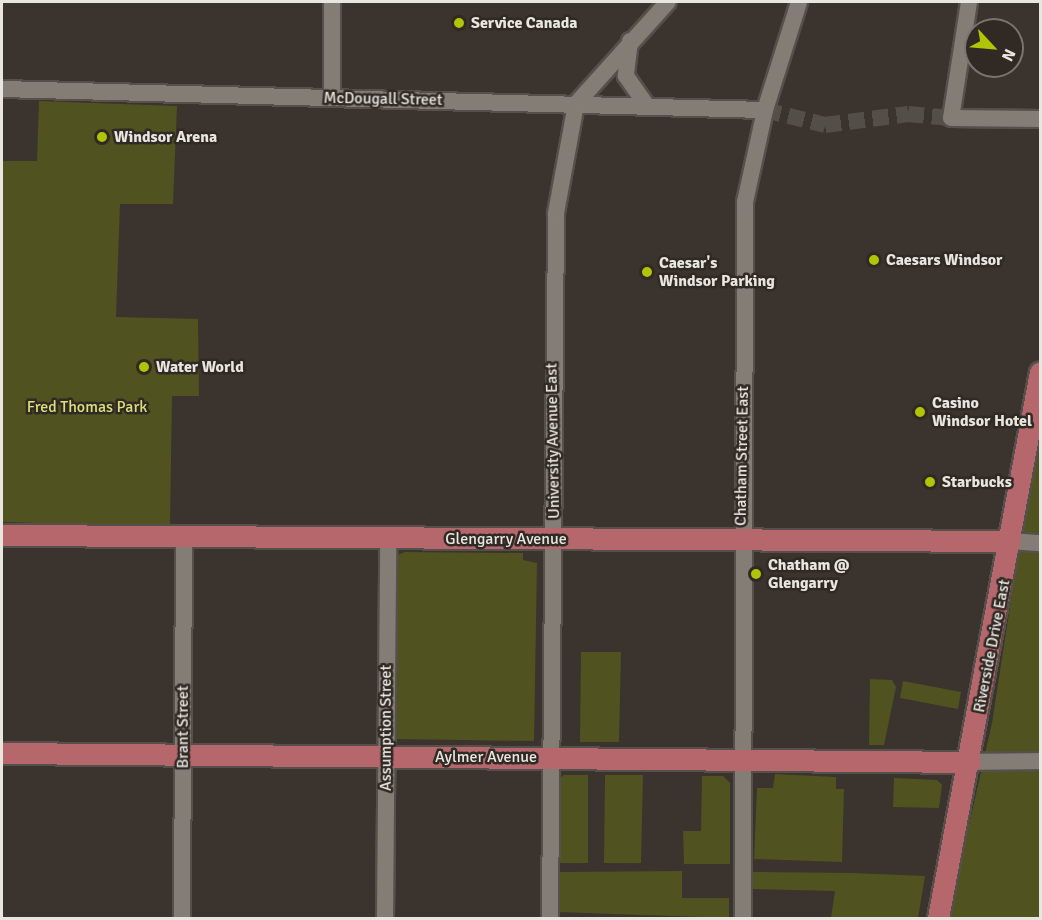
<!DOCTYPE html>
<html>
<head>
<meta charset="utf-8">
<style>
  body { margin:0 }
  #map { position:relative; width:1042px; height:920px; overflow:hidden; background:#3a332e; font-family:Signika,sans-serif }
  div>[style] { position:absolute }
  .green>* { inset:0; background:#505220 }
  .minor-tunnel>* { height:16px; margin-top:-8px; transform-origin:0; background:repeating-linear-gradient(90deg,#544e49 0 16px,transparent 0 24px) }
  .roads { filter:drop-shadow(2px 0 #55504b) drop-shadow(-2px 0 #55504b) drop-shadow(0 2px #55504b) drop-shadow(0 -2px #55504b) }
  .minor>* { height:16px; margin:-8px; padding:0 8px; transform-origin:8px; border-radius:8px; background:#847d76 }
  .major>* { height:21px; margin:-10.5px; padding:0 10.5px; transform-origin:10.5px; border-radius:10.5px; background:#b6676b }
  .dots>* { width:16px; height:16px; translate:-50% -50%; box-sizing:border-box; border:3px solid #302924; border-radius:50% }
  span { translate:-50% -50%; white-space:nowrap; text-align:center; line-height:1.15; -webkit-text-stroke:5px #302924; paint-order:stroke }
  .poi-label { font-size:16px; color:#e9e5e1; font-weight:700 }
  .left { translate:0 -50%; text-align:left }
  .street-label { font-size:16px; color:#e9e5e1 }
  .park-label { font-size:16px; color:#d9e077 }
  .frame { position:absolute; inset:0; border:3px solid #e9e5e1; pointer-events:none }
  .north { position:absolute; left:964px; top:18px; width:60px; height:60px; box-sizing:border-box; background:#302924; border:2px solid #7a7470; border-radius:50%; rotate:116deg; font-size:16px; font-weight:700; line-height:24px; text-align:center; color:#e9e5e1 }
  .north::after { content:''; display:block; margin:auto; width:21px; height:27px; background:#afc505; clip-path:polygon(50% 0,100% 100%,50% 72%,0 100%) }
</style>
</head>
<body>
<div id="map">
  <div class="green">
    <div style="clip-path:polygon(39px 101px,177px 106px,173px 204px,120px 204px,116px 317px,198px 319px,199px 396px,172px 396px,170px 527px,2px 522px,2px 161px,37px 161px)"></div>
    <div style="clip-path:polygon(1040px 412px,1040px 918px,948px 918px,992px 723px)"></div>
    <div style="clip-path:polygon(405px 552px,523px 553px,523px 560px,537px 563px,534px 741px,395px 739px,395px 556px)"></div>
    <div style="clip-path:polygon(581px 652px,621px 652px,619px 742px,580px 742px)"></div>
    <div style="clip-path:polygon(870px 679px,892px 680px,896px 687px,884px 745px,869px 745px)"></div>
    <div style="clip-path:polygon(903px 681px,961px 692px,958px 709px,900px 698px)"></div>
    <div style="clip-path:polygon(775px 774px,836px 777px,836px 789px,844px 789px,842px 862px,754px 859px,757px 788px,773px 788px)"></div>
    <div style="clip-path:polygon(564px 775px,588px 775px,588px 863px,558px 863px,558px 779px)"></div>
    <div style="clip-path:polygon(605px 775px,643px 775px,641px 863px,604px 863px)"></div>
    <div style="clip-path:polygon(702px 776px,723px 776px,730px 783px,730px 864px,684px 864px,683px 831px,701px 831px)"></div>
    <div style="clip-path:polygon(894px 778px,937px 780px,942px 785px,939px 808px,893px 807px)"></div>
    <div style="clip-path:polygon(682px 871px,682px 898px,729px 898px,729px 918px,557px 912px,558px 872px)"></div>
    <div style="clip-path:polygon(752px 872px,852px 873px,925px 876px,918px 918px,831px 918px,835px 891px,751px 889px)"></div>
  </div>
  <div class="minor-tunnel">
    <div style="left:765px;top:110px;width:62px;rotate:14deg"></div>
    <div style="left:825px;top:125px;width:84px;rotate:-7.5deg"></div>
    <div style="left:908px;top:114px;width:43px;rotate:5.3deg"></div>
  </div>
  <div class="roads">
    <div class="minor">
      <div style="left:332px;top:2px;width:96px;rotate:90deg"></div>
      <div style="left:969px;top:2px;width:117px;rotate:98.8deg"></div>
      <div style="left:951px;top:118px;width:89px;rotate:0.6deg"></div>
      <div style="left:630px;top:41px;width:35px;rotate:97deg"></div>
      <div style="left:626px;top:76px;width:37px;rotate:55deg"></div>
      <div style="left:2px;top:89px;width:763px;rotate:1.58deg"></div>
      <div style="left:1010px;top:541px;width:30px;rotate:4deg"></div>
      <div style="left:970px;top:762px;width:70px;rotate:-0.8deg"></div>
      <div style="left:182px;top:918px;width:382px;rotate:-89.7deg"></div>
      <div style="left:385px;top:918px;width:380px;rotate:-89.5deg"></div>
      <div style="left:550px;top:918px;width:705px;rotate:-89.51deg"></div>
      <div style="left:556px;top:213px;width:111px;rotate:-79.6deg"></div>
      <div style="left:576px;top:104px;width:137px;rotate:-48deg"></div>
      <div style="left:743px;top:918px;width:716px;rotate:-89.84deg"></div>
      <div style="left:745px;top:202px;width:94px;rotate:-77.7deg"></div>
      <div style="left:765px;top:110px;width:113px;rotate:-72.5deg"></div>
    </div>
    <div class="major">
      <div style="left:2px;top:535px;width:1008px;rotate:0.34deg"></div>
      <div style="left:2px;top:753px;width:968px;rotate:0.53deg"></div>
      <div style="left:938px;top:918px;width:555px;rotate:-79.42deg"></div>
    </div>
  </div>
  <div class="dots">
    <div style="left:459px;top:23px;background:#afc505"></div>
    <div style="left:102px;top:137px;background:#afc505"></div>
    <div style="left:874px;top:260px;background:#afc505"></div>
    <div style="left:647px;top:272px;background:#afc505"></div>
    <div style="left:144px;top:367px;background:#afc505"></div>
    <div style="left:920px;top:412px;background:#afc505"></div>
    <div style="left:930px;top:482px;background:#afc505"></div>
    <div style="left:756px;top:574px;background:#afc505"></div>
  </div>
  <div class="poi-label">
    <span class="left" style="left:471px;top:23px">Service Canada</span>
    <span class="left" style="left:114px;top:137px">Windsor Arena</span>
    <span class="left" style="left:886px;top:260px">Caesars Windsor</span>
    <span class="left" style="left:659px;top:272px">Caesar's<br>Windsor Parking</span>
    <span class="left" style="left:156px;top:367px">Water World</span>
    <span class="left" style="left:932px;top:412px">Casino<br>Windsor Hotel</span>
    <span class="left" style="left:942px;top:482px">Starbucks</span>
    <span class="left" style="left:768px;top:574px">Chatham @<br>Glengarry</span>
  </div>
  <div class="street-label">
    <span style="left:383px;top:99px;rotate:1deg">McDougall Street</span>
    <span style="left:553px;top:441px;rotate:-91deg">University Avenue East</span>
    <span style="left:742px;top:456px;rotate:-89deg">Chatham Street East</span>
    <span style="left:506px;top:539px">Glengarry Avenue</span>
    <span style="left:992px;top:646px;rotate:-79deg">Riverside Drive East</span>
    <span style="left:183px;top:727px;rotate:-90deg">Brant Street</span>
    <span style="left:386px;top:728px;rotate:-90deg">Assumption Street</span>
    <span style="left:486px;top:757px">Aylmer Avenue</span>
  </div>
  <div class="park-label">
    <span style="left:87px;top:407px">Fred Thomas Park</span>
  </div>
  <div class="frame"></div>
  <div class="north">N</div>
</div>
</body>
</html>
